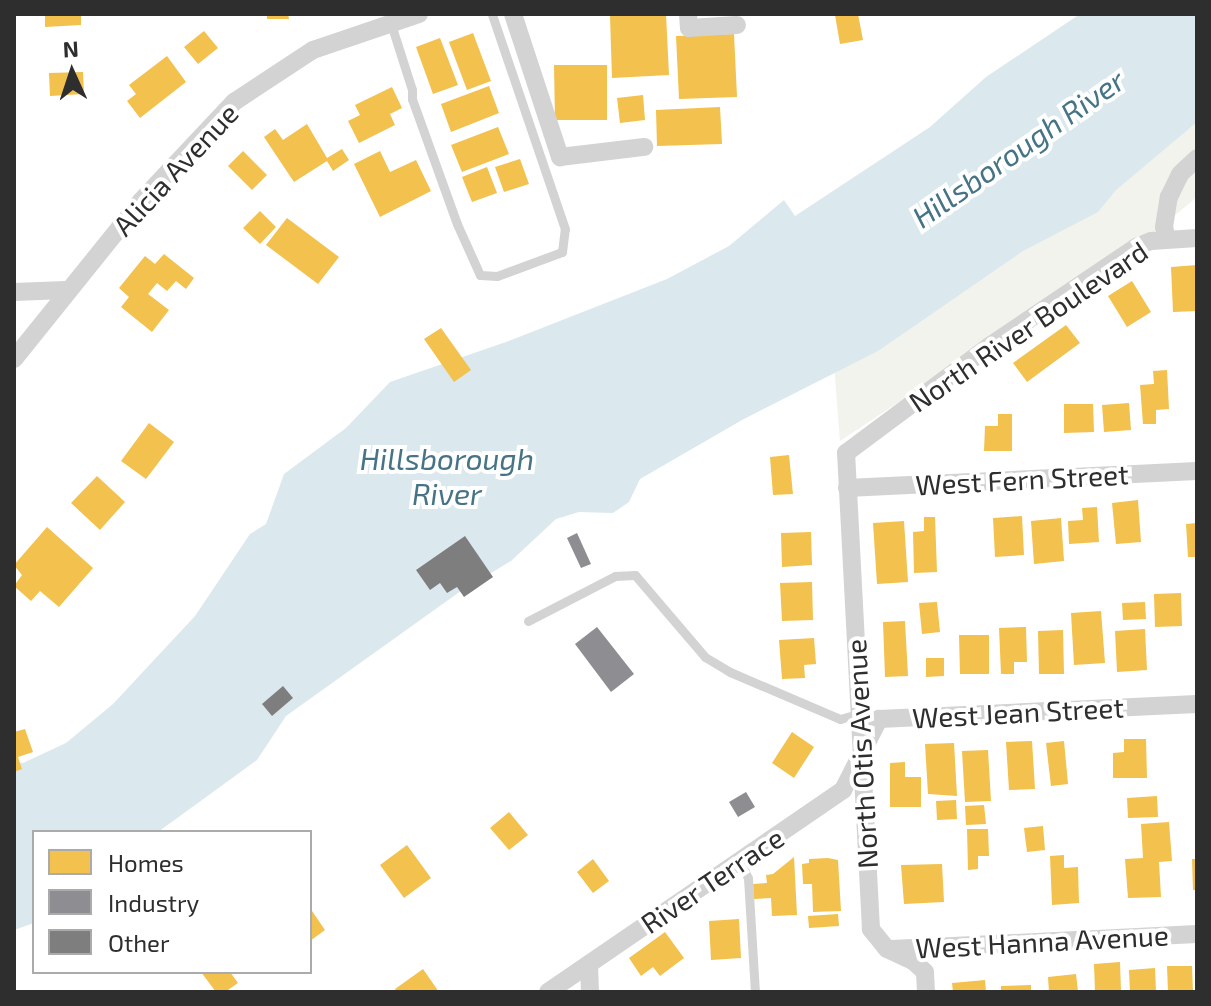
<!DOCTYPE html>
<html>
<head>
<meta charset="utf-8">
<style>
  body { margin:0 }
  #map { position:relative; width:1211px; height:1006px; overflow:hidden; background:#fff; font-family:"Exo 2",sans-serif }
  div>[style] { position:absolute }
  .green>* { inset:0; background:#f1f3ec }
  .water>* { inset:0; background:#dbe9ee }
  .homes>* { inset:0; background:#f2c14e }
  .industry>* { inset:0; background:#8d8d92 }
  .building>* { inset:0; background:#7e7e7e }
  .lane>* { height:9px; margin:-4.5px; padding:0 4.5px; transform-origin:4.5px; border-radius:4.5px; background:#d3d3d3 }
  .street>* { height:18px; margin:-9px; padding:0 9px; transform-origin:9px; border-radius:9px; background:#d3d3d3 }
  span { translate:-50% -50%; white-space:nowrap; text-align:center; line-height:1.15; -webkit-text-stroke:8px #fff; paint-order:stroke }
  .street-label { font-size:28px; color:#2e2e2e }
  .water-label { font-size:30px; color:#467486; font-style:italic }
  .frame { position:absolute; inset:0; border:16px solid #2e2e2e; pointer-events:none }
  .legend { position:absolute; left:32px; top:830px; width:280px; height:144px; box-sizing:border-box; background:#fff; border:2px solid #ababab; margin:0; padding:10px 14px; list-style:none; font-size:24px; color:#2e2e2e }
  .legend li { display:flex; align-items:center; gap:16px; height:40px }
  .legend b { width:40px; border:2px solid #ababab }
  .north { position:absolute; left:32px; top:32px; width:80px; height:80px; -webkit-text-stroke:6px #fff; paint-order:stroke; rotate:357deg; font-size:22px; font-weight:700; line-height:32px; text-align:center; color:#2e2e2e }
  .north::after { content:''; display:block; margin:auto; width:28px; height:36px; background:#2e2e2e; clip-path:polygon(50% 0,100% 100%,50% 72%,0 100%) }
</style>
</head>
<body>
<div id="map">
  <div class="green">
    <div style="clip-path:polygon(1197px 114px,1197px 197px,1152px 234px,840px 441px,834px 365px)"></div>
  </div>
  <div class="water">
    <div style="clip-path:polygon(1080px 14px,1197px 14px,1197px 122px,1116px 190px,1098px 212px,1023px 251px,878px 351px,742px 420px,640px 479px,629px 502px,613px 513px,579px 512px,556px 519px,511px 561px,458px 593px,286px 716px,257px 760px,158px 832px,34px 832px,34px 923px,14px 930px,14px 762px,23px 763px,66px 743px,113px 704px,195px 616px,250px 534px,266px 524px,284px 474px,346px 428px,390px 382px,506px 342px,667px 279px,729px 246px,784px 200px,795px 216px,930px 127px,986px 77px)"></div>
  </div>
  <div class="homes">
    <div style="clip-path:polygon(45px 14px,81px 14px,81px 25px,45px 27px)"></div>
    <div style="clip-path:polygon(267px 14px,288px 14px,289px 19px,267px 19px)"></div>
    <div style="clip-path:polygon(666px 14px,669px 75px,612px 78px,610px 16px)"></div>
    <div style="clip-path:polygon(858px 14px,863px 40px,840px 44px,835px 15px)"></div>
    <div style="clip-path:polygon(204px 31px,218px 48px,198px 64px,184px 47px)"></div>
    <div style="clip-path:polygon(473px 33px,491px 81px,467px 90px,449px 42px)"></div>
    <div style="clip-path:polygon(734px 34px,737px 97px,679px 99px,676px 36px)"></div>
    <div style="clip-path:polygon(440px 38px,458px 85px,433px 94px,416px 47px)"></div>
    <div style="clip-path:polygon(167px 56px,186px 82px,140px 118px,127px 101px,136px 94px,129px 85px)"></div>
    <div style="clip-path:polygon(554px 65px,607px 65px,607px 120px,555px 120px)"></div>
    <div style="clip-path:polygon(83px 72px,84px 94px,50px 96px,49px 73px)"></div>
    <div style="clip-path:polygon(489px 86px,499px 113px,451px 132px,441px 104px)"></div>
    <div style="clip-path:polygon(392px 87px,402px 108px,390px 114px,395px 125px,359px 143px,348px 121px,360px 115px,355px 105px)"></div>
    <div style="clip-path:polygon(643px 95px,645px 120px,620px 123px,617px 98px)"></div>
    <div style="clip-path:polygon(720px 107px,722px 144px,657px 146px,656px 110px)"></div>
    <div style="clip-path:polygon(307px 124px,327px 158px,342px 149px,349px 160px,333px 171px,327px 161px,294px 182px,264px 137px,275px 129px,283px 140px)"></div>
    <div style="clip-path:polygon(498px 127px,509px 154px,462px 172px,451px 145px)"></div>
    <div style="clip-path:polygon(243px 151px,267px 175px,252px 190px,228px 166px)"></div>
    <div style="clip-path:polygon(380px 151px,390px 172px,416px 160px,431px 191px,380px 217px,354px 164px)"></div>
    <div style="clip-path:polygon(520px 159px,529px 184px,504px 192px,495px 167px)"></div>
    <div style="clip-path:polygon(487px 167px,497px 193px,472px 202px,462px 177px)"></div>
    <div style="clip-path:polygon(260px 211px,276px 227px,260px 244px,243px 228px)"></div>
    <div style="clip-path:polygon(287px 218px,339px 257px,318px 284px,266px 245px)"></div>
    <div style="clip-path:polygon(164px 254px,194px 278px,186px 289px,176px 281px,167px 291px,157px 283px,148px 294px,169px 310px,152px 332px,121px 307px,129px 297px,119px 288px,145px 256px,155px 264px)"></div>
    <div style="clip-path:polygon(1197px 265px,1197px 311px,1173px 312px,1171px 267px)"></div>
    <div style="clip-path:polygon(1132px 281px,1151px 312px,1127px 327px,1108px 296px)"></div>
    <div style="clip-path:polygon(1066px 325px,1080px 343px,1027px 382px,1013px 363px)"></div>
    <div style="clip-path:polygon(441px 328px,471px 370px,454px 382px,424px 339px)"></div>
    <div style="clip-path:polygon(1167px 370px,1169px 409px,1156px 410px,1156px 424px,1143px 424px,1140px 385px,1154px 384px,1153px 371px)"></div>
    <div style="clip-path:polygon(1129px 403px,1131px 430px,1104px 432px,1102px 405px)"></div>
    <div style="clip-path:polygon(1064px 404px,1093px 404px,1094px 432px,1064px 433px)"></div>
    <div style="clip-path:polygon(998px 414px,1012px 414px,1012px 451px,984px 451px,985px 426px,998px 426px)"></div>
    <div style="clip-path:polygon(149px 423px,174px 442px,146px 479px,121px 461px)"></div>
    <div style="clip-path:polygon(789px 455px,793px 494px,773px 495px,770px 457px)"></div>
    <div style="clip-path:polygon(97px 476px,125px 502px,100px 530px,71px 503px)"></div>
    <div style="clip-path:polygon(1138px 500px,1141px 542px,1116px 544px,1112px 503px)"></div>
    <div style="clip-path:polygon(1097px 507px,1099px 542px,1069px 544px,1068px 521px,1083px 520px,1082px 508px)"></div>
    <div style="clip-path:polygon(1022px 516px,1024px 555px,995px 557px,993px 518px)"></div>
    <div style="clip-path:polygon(924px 517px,935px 517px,937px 572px,914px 573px,913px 532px,924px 531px)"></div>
    <div style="clip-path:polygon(1061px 518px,1064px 561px,1034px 564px,1031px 521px)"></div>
    <div style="clip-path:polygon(904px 521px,908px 582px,877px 584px,873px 523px)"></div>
    <div style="clip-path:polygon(1197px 523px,1197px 557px,1188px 557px,1186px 524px)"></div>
    <div style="clip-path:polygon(47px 527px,93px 568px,59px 607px,40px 591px,31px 601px,14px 586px,22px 575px,14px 565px)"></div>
    <div style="clip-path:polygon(811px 532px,812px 565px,782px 567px,781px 533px)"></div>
    <div style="clip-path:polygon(812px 582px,813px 620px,782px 621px,780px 583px)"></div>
    <div style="clip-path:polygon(1181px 593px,1182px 626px,1155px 627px,1154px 594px)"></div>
    <div style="clip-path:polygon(937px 602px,940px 632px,922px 634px,919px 603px)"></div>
    <div style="clip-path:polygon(1145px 602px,1146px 619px,1123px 620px,1122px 603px)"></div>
    <div style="clip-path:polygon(1101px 611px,1105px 663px,1074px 665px,1071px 613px)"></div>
    <div style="clip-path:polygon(905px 621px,908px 676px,885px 677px,883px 622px)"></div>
    <div style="clip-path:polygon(1026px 627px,1027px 662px,1014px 662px,1014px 674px,1001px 674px,999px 628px)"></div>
    <div style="clip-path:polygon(1145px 629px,1147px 670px,1117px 672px,1115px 631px)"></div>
    <div style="clip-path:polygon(1063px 630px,1064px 674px,1039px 674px,1038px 631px)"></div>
    <div style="clip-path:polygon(959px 635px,989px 635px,989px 674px,960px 674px)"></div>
    <div style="clip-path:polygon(814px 638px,816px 664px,804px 665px,805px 678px,782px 679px,779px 640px)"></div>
    <div style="clip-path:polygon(926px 658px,944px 658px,944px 676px,926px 677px)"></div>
    <div style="clip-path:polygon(25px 729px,33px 752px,18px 757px,22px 769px,14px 772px,14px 732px)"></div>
    <div style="clip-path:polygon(792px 732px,814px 747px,794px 778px,772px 763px)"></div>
    <div style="clip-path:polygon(1124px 739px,1146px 739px,1147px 778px,1113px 778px,1113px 753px,1124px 752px)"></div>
    <div style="clip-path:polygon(1032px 741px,1035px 789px,1009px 790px,1006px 742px)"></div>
    <div style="clip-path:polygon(1064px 741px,1068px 784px,1051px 786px,1046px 743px)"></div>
    <div style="clip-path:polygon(954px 743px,957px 796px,928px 794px,925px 744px)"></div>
    <div style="clip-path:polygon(988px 750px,991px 801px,965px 802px,962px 751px)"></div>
    <div style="clip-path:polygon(905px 762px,905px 777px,921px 777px,921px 807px,890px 807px,890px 763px)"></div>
    <div style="clip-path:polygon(1157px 796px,1158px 817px,1128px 818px,1127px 798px)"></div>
    <div style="clip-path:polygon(956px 800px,957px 819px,937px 820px,936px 801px)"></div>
    <div style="clip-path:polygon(984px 805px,986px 824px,966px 825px,965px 806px)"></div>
    <div style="clip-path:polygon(509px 812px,528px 835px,509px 850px,490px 828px)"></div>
    <div style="clip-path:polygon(1169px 822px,1172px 861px,1159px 862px,1161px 897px,1128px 898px,1125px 859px,1143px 858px,1141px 824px)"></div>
    <div style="clip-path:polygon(1043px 826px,1045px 850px,1027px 852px,1024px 828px)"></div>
    <div style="clip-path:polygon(967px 829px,988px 829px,989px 856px,978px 856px,978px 869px,968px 870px)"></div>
    <div style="clip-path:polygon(407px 845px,431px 878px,404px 898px,380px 865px)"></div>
    <div style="clip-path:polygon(1064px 855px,1064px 868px,1078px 867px,1079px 903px,1052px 905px,1050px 856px)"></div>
    <div style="clip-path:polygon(794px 857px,797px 915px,772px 916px,771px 898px,754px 899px,753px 884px,767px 883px,766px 875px,773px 874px)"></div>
    <div style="clip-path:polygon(828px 858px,838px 860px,841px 911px,813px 912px,812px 884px,803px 884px,802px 864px,809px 863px,809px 859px)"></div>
    <div style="clip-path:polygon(593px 859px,609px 881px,593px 893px,577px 872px)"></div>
    <div style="clip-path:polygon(1192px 859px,1197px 859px,1197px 890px,1193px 890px)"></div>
    <div style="clip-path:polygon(942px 864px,944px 902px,904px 904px,901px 865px)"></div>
    <div style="clip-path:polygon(310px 908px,325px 930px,310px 941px)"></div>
    <div style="clip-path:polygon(838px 914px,839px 926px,809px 928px,808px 916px)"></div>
    <div style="clip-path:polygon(739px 919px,741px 958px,711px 960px,709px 921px)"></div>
    <div style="clip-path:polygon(665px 932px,684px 958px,660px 976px,653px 967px,641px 976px,629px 958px)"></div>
    <div style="clip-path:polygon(1120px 962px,1121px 992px,1095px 992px,1094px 964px)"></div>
    <div style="clip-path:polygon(1167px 966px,1192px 966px,1193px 992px,1168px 992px)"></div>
    <div style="clip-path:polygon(1155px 968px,1156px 992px,1130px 992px,1129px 970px)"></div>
    <div style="clip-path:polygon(423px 969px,439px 992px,397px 992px,395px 989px)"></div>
    <div style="clip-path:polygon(201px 972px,230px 972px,238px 983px,225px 992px,216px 992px)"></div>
    <div style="clip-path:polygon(1076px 974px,1078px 992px,1049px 992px,1048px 977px)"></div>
    <div style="clip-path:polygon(985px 980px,986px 992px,953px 992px,952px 983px)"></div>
    <div style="clip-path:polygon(1031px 985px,1031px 992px,1001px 992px,1001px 986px)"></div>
  </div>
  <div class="industry">
    <div style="clip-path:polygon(577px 533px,591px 564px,581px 568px,567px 538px)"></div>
    <div style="clip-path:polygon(597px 627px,634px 674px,611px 692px,575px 644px)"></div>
    <div style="clip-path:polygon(746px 792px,755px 807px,738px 817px,729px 802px)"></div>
  </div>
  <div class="building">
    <div style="clip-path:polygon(465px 536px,493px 577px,464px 597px,457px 587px,447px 593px,440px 583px,430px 590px,416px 570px)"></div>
    <div style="clip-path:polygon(283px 686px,293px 698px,272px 716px,262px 704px)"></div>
  </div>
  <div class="lane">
    <div style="left:391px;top:24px;width:69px;rotate:72.3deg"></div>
    <div style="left:412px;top:90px;width:9px;rotate:90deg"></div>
    <div style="left:412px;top:99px;width:133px;rotate:70.2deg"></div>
    <div style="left:457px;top:224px;width:56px;rotate:65.7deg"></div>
    <div style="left:480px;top:275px;width:17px;rotate:3deg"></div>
    <div style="left:497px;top:276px;width:69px;rotate:-20.3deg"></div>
    <div style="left:562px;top:252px;width:23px;rotate:-83deg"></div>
    <div style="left:565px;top:229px;width:227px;rotate:-108.8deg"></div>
    <div style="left:528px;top:621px;width:98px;rotate:-27.3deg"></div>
    <div style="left:615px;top:576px;width:20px;rotate:-3deg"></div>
    <div style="left:635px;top:575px;width:108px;rotate:49.5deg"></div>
    <div style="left:705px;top:657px;width:29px;rotate:31deg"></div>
    <div style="left:730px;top:672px;width:120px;rotate:23.1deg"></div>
    <div style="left:840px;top:719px;width:19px;rotate:-16deg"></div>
    <div style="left:740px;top:861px;width:19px;rotate:65deg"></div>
    <div style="left:748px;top:878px;width:114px;rotate:86.5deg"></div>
  </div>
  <div class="street">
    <div style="left:513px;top:14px;width:151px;rotate:71.8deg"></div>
    <div style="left:560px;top:157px;width:85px;rotate:-6.8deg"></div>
    <div style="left:688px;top:14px;width:14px;rotate:86deg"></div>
    <div style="left:689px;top:28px;width:48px;rotate:-3.6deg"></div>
    <div style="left:1167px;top:239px;width:12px;rotate:-104deg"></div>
    <div style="left:1164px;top:227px;width:30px;rotate:-81deg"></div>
    <div style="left:1169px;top:197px;width:25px;rotate:-64deg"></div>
    <div style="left:1180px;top:174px;width:23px;rotate:-43deg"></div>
    <div style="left:14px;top:292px;width:52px;rotate:-2.2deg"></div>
    <div style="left:14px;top:359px;width:203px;rotate:-51.2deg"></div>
    <div style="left:141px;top:201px;width:136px;rotate:-46.8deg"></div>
    <div style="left:234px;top:102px;width:95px;rotate:-33.4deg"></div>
    <div style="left:313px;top:50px;width:112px;rotate:-18.8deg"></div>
    <div style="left:847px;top:488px;width:350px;rotate:-2.8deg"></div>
    <div style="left:892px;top:949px;width:305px;rotate:-2.8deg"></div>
    <div style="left:589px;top:964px;width:28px;rotate:88deg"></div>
    <div style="left:548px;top:992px;width:358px;rotate:-34.4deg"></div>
    <div style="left:843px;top:790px;width:80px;rotate:-63.1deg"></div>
    <div style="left:879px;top:719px;width:318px;rotate:-2.7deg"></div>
    <div style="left:926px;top:992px;width:20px;rotate:-93deg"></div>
    <div style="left:925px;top:972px;width:16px;rotate:-137deg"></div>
    <div style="left:913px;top:961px;width:29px;rotate:-155deg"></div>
    <div style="left:887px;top:949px;width:26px;rotate:-129deg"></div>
    <div style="left:871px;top:929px;width:477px;rotate:-93deg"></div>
    <div style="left:846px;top:453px;width:177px;rotate:-36.7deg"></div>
    <div style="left:988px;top:347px;width:179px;rotate:-34deg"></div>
    <div style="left:1136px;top:247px;width:16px;rotate:-22deg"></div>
    <div style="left:1151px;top:241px;width:46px;rotate:-3.7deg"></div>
  </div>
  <div class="street-label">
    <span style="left:175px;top:169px;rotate:-47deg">Alicia Avenue</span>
    <span style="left:1028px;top:326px;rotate:-34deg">North River Boulevard</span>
    <span style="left:1022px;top:479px;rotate:-3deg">West Fern Street</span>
    <span style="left:1018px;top:712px;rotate:-3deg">West Jean Street</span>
    <span style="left:861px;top:754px;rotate:-93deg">North Otis Avenue</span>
    <span style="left:712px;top:880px;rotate:-34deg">River Terrace</span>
    <span style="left:1042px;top:941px;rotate:-3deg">West Hanna Avenue</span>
  </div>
  <div class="water-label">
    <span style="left:1018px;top:148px;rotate:-35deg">Hillsborough River</span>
    <span style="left:447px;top:475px">Hillsborough<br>River</span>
  </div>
  <div class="frame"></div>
  <ul class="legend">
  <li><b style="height:22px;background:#f2c14e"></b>Homes</li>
  <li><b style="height:22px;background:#8d8d92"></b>Industry</li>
  <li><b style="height:22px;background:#7e7e7e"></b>Other</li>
  </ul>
  <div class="north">N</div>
</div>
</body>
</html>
